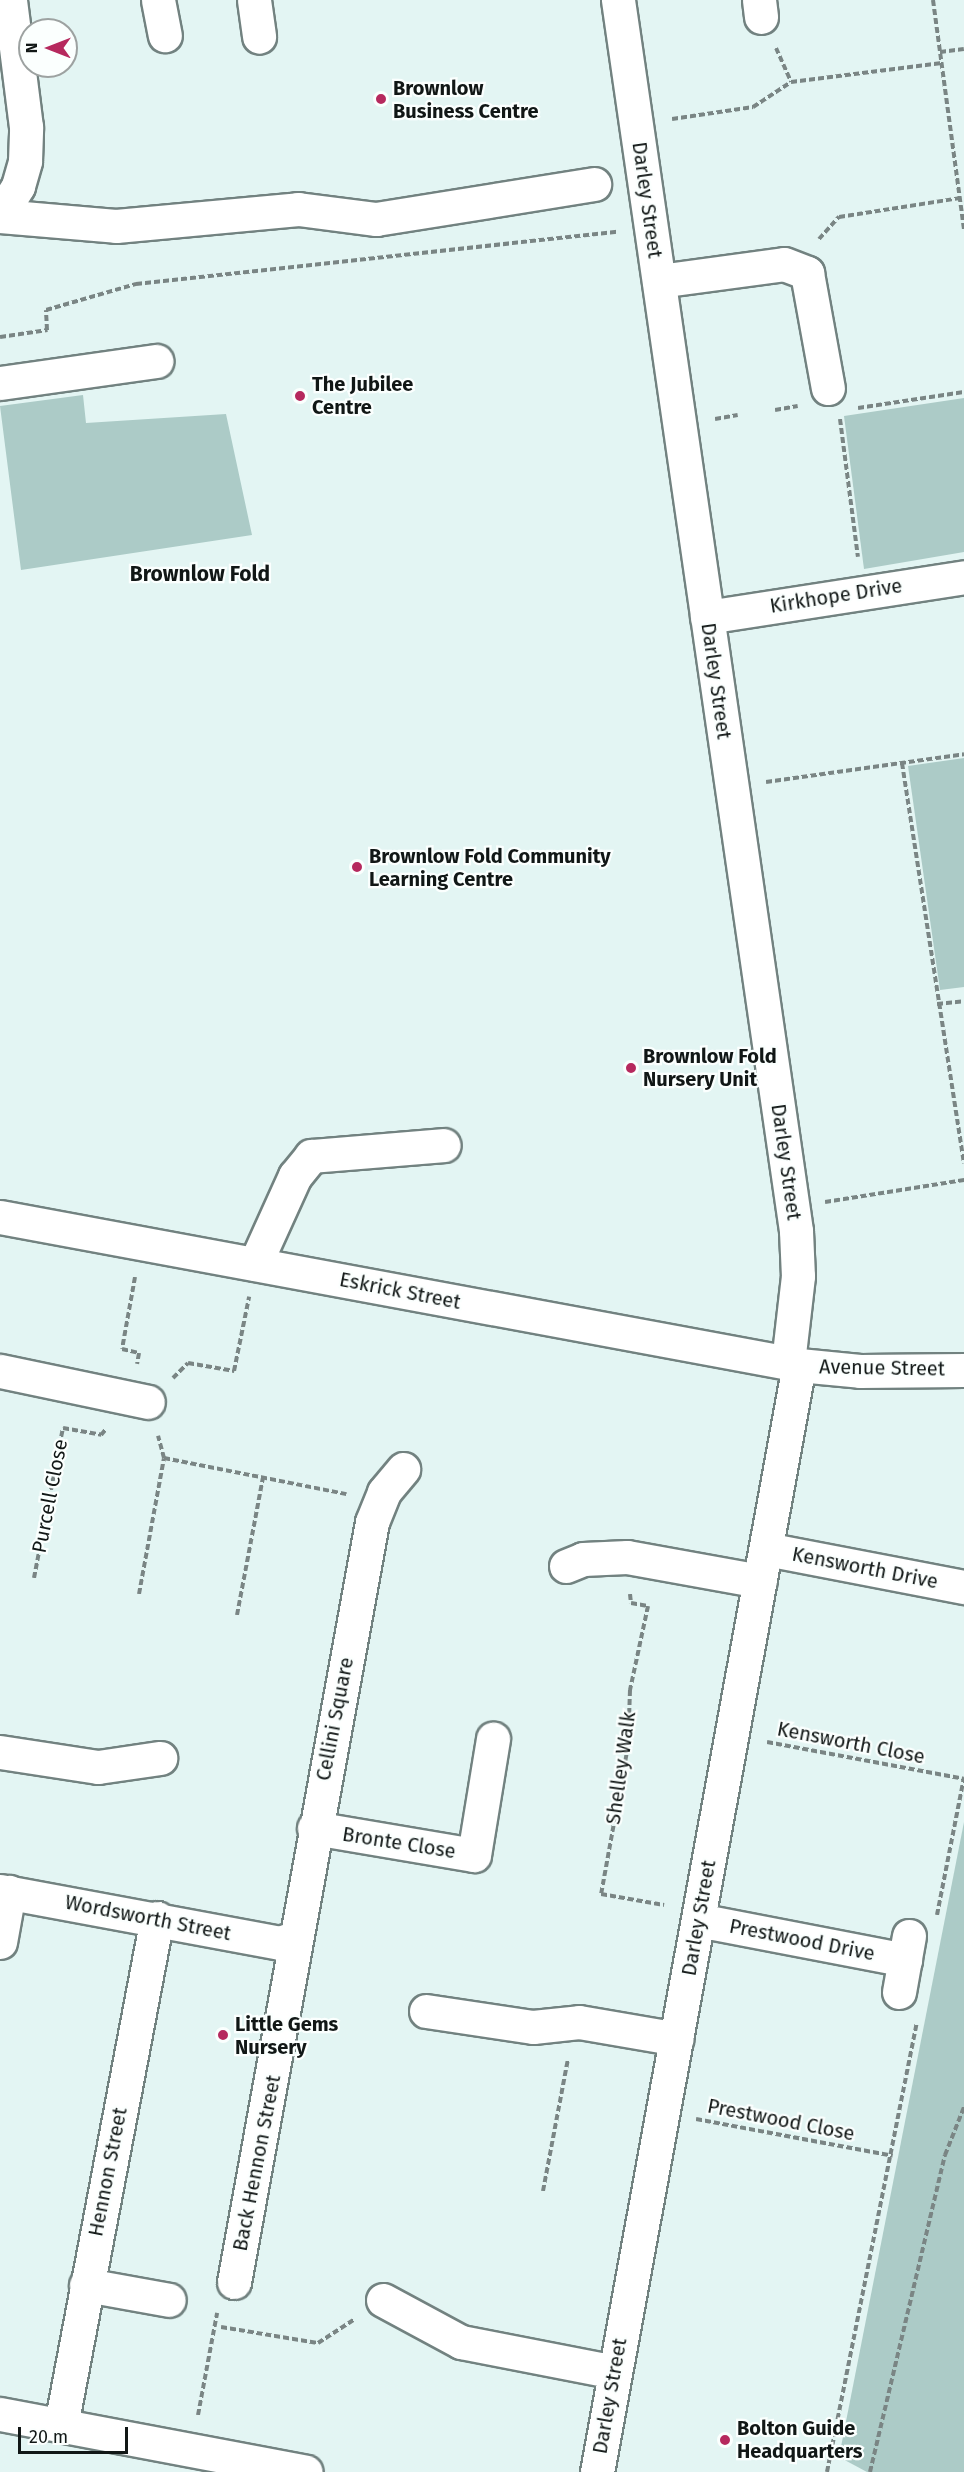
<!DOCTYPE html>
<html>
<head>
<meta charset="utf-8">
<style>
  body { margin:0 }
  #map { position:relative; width:964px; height:2472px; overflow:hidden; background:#e3f5f3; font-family:"Fira Sans",sans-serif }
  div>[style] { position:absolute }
  .green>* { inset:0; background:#accbc7 }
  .path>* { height:4px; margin-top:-2px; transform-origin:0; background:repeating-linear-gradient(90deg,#7a8584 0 6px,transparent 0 9px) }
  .roads { filter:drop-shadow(2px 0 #728280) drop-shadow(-2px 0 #728280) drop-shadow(0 2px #728280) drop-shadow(0 -2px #728280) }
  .minor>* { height:33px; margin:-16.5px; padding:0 16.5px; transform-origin:16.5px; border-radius:16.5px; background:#fff }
  .dots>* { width:16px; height:16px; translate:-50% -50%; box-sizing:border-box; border:3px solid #fbfffe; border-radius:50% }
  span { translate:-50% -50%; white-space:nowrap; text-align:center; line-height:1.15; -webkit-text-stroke:4.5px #fbfffe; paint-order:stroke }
  .poi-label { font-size:20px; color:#111716; font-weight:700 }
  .left { translate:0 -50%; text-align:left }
  .street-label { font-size:20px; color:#111716 }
  .neighbourhood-label { font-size:21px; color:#111716; font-weight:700 }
  .north { position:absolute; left:18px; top:18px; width:60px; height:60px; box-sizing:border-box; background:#fbfffe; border:2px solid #9da2a1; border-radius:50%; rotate:270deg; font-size:16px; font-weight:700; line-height:24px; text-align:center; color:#111716 }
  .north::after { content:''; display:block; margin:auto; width:21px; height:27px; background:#b6295e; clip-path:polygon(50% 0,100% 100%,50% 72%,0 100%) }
  .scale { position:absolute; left:18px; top:2427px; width:110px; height:27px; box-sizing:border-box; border:3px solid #111716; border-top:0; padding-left:8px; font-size:18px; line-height:21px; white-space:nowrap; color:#111716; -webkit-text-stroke:4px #fbfffe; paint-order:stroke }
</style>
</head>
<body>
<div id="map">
  <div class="green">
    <div style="clip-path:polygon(83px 395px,86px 423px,226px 414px,252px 535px,21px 570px,0 406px)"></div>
    <div style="clip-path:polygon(964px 398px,964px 552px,864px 569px,844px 416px)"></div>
    <div style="clip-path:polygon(964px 758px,964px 987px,940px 990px,908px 766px)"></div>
    <div style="clip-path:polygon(964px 1822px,964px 2472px,867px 2472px,839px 2457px)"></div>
  </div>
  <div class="path">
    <div style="left:933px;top:0;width:231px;rotate:82.3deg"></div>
    <div style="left:776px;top:48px;width:37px;rotate:66deg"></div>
    <div style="left:791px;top:82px;width:152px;rotate:-7.2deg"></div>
    <div style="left:940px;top:52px;width:24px;rotate:-7deg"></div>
    <div style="left:672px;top:119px;width:82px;rotate:-8.4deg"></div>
    <div style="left:753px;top:107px;width:45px;rotate:-33.3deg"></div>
    <div style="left:819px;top:239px;width:30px;rotate:-48deg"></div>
    <div style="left:839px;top:217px;width:122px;rotate:-8.9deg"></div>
    <div style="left:0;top:337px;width:48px;rotate:-8.5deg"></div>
    <div style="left:47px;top:330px;width:20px;rotate:-93deg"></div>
    <div style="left:46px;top:310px;width:94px;rotate:-16.1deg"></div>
    <div style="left:136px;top:284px;width:484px;rotate:-6.2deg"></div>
    <div style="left:858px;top:408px;width:107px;rotate:-8.6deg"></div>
    <div style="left:775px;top:410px;width:23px;rotate:-10deg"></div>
    <div style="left:715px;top:419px;width:23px;rotate:-10deg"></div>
    <div style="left:840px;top:419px;width:139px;rotate:82.6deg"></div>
    <div style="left:902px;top:763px;width:405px;rotate:81.2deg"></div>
    <div style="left:766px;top:782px;width:200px;rotate:-8deg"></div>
    <div style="left:937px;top:1004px;width:27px;rotate:-6deg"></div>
    <div style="left:825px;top:1202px;width:141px;rotate:-9deg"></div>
    <div style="left:135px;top:1277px;width:73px;rotate:100.2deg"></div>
    <div style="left:122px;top:1349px;width:17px;rotate:13deg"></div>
    <div style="left:139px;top:1353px;width:11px;rotate:100deg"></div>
    <div style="left:173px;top:1378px;width:21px;rotate:-45deg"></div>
    <div style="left:188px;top:1363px;width:47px;rotate:9.9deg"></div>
    <div style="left:234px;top:1371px;width:76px;rotate:-78.5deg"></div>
    <div style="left:164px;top:1458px;width:186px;rotate:11.2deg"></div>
    <div style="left:34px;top:1578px;width:153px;rotate:-79.1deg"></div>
    <div style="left:63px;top:1428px;width:39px;rotate:10deg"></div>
    <div style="left:101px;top:1435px;width:8px;rotate:-50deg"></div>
    <div style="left:139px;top:1594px;width:138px;rotate:-79.6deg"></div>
    <div style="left:164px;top:1458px;width:23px;rotate:-105deg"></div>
    <div style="left:630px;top:1594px;width:9px;rotate:84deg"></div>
    <div style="left:631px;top:1603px;width:17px;rotate:10deg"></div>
    <div style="left:648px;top:1606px;width:86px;rotate:102.1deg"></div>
    <div style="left:630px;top:1690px;width:56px;rotate:92deg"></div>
    <div style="left:628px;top:1746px;width:150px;rotate:100.3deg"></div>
    <div style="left:601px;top:1894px;width:64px;rotate:9.9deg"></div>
    <div style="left:237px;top:1615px;width:139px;rotate:-79.3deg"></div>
    <div style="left:767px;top:1742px;width:200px;rotate:10.6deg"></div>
    <div style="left:937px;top:1915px;width:140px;rotate:-78.9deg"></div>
    <div style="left:696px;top:2119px;width:200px;rotate:10.6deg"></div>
    <div style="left:543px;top:2191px;width:134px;rotate:-79.3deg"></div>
    <div style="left:221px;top:2327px;width:98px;rotate:9.4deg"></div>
    <div style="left:318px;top:2343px;width:44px;rotate:-33deg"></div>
    <div style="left:198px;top:2415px;width:104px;rotate:-79.4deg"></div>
    <div style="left:827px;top:2472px;width:458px;rotate:-78.7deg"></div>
    <div style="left:870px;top:2472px;width:326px;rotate:-76.7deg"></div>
    <div style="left:945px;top:2155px;width:52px;rotate:-68.4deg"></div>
  </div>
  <div class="roads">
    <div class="minor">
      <div style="left:158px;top:0;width:36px;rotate:79deg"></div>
      <div style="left:254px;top:0;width:37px;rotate:82deg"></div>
      <div style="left:618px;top:0;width:1244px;rotate:81.77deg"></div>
      <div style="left:796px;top:1231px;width:45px;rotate:87.5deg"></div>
      <div style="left:798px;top:1276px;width:87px;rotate:96.6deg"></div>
      <div style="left:759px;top:0;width:17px;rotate:83deg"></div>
      <div style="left:0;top:215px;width:34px;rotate:-58deg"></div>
      <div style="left:18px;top:186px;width:26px;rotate:-74deg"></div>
      <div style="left:25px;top:161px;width:34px;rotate:-88deg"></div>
      <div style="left:26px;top:127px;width:128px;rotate:-97.2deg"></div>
      <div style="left:0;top:216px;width:116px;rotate:4.9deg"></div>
      <div style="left:116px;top:226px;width:183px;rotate:-5.3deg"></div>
      <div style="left:298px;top:209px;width:79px;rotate:7.3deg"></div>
      <div style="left:376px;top:219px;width:221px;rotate:-9.1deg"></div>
      <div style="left:659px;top:281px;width:126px;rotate:-7.7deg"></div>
      <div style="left:784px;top:264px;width:25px;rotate:21deg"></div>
      <div style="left:807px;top:273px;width:117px;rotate:79.7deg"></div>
      <div style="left:0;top:383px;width:158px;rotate:-8deg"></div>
      <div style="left:707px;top:617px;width:260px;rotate:-8.8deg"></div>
      <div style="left:0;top:1217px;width:813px;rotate:10.49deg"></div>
      <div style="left:799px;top:1365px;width:61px;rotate:5.6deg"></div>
      <div style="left:860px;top:1371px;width:104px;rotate:-0.6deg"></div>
      <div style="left:255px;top:1264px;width:97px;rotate:-65.6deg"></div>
      <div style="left:295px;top:1176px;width:26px;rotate:-51deg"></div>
      <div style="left:311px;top:1156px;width:133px;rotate:-4.7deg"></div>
      <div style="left:0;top:1371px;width:151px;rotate:11.8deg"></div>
      <div style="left:766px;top:1549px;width:202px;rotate:10.9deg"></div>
      <div style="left:566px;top:1566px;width:18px;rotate:-22deg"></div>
      <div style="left:583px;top:1559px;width:44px;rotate:-2.6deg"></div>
      <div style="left:627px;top:1557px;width:135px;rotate:10.2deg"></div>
      <div style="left:0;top:1752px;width:99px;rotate:8.7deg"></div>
      <div style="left:98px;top:1767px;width:63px;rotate:-8.3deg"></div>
      <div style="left:314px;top:1828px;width:162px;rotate:9.6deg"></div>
      <div style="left:474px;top:1855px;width:118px;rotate:-80.7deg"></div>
      <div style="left:0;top:1891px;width:285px;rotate:10.5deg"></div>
      <div style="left:280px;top:1943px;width:15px;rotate:-20deg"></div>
      <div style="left:698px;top:1920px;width:211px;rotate:10.9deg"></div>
      <div style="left:0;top:1942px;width:51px;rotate:-79.8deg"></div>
      <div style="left:899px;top:1992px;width:57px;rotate:-79.9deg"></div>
      <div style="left:426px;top:2011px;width:108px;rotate:8.5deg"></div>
      <div style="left:533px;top:2027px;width:46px;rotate:-6.2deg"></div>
      <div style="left:579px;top:2022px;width:99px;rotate:9.8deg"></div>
      <div style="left:234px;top:2282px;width:772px;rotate:-79.71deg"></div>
      <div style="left:372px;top:1522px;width:32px;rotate:-68deg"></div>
      <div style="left:384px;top:1492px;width:30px;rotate:-50deg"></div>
      <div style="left:86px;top:2285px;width:84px;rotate:10.2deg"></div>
      <div style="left:383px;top:2300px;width:89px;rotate:28.3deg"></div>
      <div style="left:461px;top:2342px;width:157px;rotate:11deg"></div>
      <div style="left:0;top:2414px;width:311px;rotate:10.7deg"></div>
      <div style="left:61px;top:2425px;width:516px;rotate:-79.28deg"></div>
      <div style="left:597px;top:2472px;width:1125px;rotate:-79.66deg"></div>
    </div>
  </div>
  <div class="dots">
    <div style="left:381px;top:99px;background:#b6295e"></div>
    <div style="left:300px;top:396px;background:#b6295e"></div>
    <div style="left:357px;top:867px;background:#b6295e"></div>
    <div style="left:631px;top:1068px;background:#b6295e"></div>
    <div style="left:223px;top:2035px;background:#b6295e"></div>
    <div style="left:725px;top:2440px;background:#b6295e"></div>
  </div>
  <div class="poi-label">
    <span class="left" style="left:393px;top:100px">Brownlow<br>Business Centre</span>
    <span class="left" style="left:312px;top:396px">The Jubilee<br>Centre</span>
    <span class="left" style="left:369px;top:868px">Brownlow Fold Community<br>Learning Centre</span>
    <span class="left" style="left:643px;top:1068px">Brownlow Fold<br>Nursery Unit</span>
    <span class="left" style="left:235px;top:2036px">Little Gems<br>Nursery</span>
    <span class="left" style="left:737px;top:2440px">Bolton Guide<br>Headquarters</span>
  </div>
  <div class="street-label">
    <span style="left:647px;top:200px;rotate:82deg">Darley Street</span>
    <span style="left:836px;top:596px;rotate:-9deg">Kirkhope Drive</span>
    <span style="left:716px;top:681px;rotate:82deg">Darley Street</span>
    <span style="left:786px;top:1162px;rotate:82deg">Darley Street</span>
    <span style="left:400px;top:1291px;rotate:11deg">Eskrick Street</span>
    <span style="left:882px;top:1368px;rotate:1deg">Avenue Street</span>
    <span style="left:50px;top:1496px;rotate:-79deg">Purcell Close</span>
    <span style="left:865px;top:1568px;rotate:11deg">Kensworth Drive</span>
    <span style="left:335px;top:1719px;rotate:-79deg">Cellini Square</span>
    <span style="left:851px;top:1743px;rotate:11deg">Kensworth Close</span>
    <span style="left:621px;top:1768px;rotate:-82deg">Shelley Walk</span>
    <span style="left:399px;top:1843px;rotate:9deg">Bronte Close</span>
    <span style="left:148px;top:1918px;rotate:11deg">Wordsworth Street</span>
    <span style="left:699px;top:1918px;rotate:-80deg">Darley Street</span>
    <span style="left:802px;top:1940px;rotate:11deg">Prestwood Drive</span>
    <span style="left:781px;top:2120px;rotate:11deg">Prestwood Close</span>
    <span style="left:257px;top:2163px;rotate:-79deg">Back Hennon Street</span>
    <span style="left:108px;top:2172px;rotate:-79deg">Hennon Street</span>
    <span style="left:610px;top:2396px;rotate:-80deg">Darley Street</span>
  </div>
  <div class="neighbourhood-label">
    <span style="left:200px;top:574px">Brownlow Fold</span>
  </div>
  <div class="north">N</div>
  <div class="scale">20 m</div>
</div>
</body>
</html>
